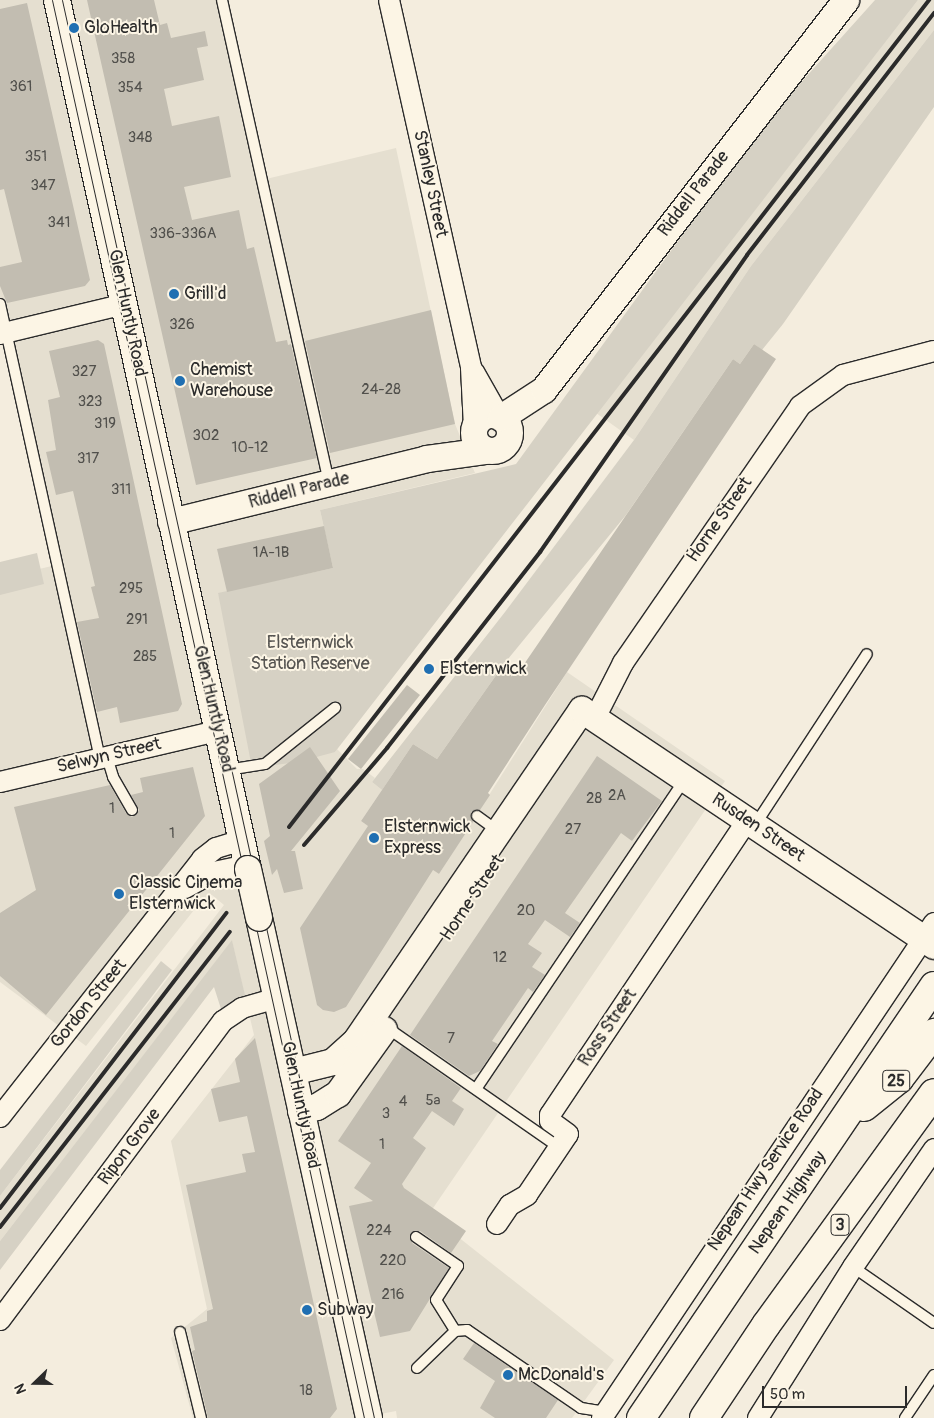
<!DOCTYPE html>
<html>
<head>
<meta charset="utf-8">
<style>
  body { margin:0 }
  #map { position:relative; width:934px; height:1418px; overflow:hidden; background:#f4edde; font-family:Pangolin,sans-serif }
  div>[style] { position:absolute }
  .built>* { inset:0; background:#e5dfd0 }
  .green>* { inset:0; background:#d6d1c4 }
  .building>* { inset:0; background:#c2bdb1 }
  .roads { filter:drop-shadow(1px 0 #2b2b2b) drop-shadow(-1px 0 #2b2b2b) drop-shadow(0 1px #2b2b2b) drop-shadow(0 -1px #2b2b2b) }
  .service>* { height:10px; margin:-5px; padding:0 5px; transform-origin:5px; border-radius:5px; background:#fcf5e5 }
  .minor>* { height:20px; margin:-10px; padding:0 10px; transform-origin:10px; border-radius:10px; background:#fcf5e5 }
  .tertiary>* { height:26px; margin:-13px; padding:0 13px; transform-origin:13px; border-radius:13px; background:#fcf5e5 }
  .tertiary>.ring { margin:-13px; padding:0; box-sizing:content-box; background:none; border:26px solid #fcf5e5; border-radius:50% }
  .trunk>* { height:28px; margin:-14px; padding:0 14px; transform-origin:14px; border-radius:14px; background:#fcf5e5 }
  .tram>* { height:1px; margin:-0.5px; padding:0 0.5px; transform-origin:0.5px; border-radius:0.5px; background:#2b2b2b }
  .rail>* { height:4px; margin:-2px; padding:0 2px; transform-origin:2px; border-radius:2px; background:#2b2b2b }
  .bridges { filter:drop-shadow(1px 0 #2b2b2b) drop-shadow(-1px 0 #2b2b2b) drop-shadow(0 1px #2b2b2b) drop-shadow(0 -1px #2b2b2b) }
  .tertiary-bridge>* { height:26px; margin:-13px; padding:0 13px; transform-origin:13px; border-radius:13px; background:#fcf5e5 }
  .dots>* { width:14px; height:14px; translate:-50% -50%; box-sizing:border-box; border:2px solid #fcf5e5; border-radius:50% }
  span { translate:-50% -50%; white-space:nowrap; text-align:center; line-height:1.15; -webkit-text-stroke:4px #fcf5e5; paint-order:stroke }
  .number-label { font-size:15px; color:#51504c }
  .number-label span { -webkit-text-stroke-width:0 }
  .shield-label span { padding:1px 4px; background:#fcf5e5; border:1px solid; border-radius:4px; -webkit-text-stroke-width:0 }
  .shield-label { font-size:16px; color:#2b2b2b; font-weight:700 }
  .poi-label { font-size:18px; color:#2b2b2b }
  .left { translate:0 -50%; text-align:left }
  .street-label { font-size:18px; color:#2b2b2b }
  .park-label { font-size:18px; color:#565451 }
  .north { position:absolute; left:10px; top:1358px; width:50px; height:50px; -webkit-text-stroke:4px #fcf5e5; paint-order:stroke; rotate:248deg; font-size:14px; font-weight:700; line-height:20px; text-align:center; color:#2b2b2b }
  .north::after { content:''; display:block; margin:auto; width:18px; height:22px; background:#2b2b2b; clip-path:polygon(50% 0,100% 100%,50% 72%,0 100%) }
  .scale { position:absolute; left:762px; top:1386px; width:145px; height:22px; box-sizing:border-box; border:2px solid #2b2b2b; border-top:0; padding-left:6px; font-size:15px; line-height:18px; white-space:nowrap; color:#2b2b2b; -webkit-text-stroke:4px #fcf5e5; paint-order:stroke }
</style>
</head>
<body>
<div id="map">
  <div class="built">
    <div style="clip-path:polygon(0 0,227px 0,266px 179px,396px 148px,455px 424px,475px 473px,320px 510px,333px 568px,218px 594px,335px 752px,337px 749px,357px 769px,363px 769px,375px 778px,372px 782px,382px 790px,361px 821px,439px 874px,567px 672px,725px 781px,429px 1214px,614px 1360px,572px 1418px,397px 1418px,396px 1411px,360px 1418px,193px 1418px,171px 1338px,207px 1309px,171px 1141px,254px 1035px,232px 941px,0 1241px,0 1196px,224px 905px,212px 895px,194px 910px,86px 1046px,0 982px,0 578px,52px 566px,0 328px)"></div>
    <div style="clip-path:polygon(918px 0,934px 0,934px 30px,751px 266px,634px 440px,596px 413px)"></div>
  </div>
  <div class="green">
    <div style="clip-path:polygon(875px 0,918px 0,335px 752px,298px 762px,252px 768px,218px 593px,333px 568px,320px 510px,516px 464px,761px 127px)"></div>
    <div style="clip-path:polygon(934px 30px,934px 107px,783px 324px,762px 350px,754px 344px,740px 364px,733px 359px,626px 515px,504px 664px,437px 759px,413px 744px,382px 790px,372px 782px,505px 612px,634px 440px,751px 266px)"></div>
    <div style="clip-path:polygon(37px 553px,44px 584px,0 595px,0 562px)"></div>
    <div style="clip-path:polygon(232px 940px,245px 995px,221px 1009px,214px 987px,0 1270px,0 1241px)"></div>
    <div style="clip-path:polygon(161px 961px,172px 970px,0 1196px,0 1170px)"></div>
  </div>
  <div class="building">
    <div style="clip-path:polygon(87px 0,154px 0,160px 25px,167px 23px,171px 38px,205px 31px,208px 46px,197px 48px,204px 80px,164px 89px,172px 126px,219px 116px,231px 177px,184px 187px,192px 220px,239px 210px,247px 249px,254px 247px,276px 342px,287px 340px,288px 345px,291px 344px,317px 458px,196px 485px)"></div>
    <div style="clip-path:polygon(27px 3px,90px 280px,85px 286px,7px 303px,0 286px,0 267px,22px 262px,4px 189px,0 190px,0 9px)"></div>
    <div style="clip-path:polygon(431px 310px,455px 424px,330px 453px,305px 341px)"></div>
    <div style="clip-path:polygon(98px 340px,104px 344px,182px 704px,178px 711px,120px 723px,117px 707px,97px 712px,77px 622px,99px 618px,91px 587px,95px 586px,73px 491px,56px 495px,46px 452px,56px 450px,48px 400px,60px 397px,49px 351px)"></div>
    <div style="clip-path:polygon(754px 344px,776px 359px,545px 705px,488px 793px,490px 795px,480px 810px,471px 812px,473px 822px,439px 874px,433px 870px,346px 1007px,334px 1012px,323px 1010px,317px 1005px,300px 928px,368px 826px,361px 821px,413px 744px,437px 759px,504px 664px,518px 673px,733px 359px,740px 364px)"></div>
    <div style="clip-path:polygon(324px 526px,333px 568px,227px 592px,217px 549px)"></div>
    <div style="clip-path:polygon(407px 685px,420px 695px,361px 769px,348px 759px)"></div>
    <div style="clip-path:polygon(310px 747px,340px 791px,291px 851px,295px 851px,303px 889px,284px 893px,277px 869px,272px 875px,264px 841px,270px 836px,259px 784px)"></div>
    <div style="clip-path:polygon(597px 756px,662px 801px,632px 841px,621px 833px,565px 913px,580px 923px,570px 937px,545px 920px,528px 944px,542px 953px,532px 967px,545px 975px,533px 992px,528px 988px,492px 1041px,498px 1044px,480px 1071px,469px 1076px,410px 1035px)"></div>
    <div style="clip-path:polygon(193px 767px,205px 816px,46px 1015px,0 976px,0 913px,36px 890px,14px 807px,110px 785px,126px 813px,132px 817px,139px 810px,131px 795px,143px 792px,140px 778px)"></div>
    <div style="clip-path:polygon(255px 1038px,337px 1409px,330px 1418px,208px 1418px,192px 1351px,195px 1350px,190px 1327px,207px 1321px,207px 1311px,213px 1309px,186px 1185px,246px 1172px,242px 1154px,255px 1152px,247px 1116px,219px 1122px,211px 1089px,240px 1082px,235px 1059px)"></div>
    <div style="clip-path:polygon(402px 1046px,461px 1088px,452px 1101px,464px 1109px,454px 1126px,432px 1111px,413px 1138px,426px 1148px,402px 1184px,404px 1188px,466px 1231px,451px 1253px,420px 1231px,411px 1233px,412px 1243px,449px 1268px,410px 1331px,380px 1337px,349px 1206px,373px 1201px,354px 1188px,371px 1163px,338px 1141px)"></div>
    <div style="clip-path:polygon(474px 1343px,558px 1400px,546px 1418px,495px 1418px,480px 1408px,495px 1381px,463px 1359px)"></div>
  </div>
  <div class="roads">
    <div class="service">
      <div style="left:222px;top:0;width:494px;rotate:77.5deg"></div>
      <div style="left:0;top:304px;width:465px;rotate:77.6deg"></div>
      <div style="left:107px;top:757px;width:21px;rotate:73deg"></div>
      <div style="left:113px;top:777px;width:38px;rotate:60deg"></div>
      <div style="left:227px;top:770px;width:38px;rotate:-9deg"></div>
      <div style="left:265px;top:764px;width:90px;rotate:-38.7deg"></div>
      <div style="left:477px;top:816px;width:27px;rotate:36deg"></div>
      <div style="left:755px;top:825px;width:204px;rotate:-56.8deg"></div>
      <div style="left:386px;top:1027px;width:212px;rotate:34.8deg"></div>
      <div style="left:476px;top:1089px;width:374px;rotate:-56deg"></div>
      <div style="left:416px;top:1237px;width:51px;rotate:34.6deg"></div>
      <div style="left:458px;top:1266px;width:40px;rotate:122.9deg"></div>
      <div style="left:436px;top:1300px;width:36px;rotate:58deg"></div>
      <div style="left:853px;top:1267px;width:98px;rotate:34.7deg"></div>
      <div style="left:180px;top:1332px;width:89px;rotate:76.3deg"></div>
      <div style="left:417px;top:1368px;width:53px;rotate:-44.2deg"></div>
      <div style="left:455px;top:1331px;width:12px;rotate:-5deg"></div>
      <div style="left:467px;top:1330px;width:138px;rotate:34.4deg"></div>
      <div style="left:581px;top:1408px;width:25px;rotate:9deg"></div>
      <div style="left:905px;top:1418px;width:52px;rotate:-56deg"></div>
    </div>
    <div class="minor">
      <div style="left:389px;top:0;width:377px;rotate:77.4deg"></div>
      <div style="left:471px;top:368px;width:59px;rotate:87.1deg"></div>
      <div style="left:0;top:334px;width:129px;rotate:-13.5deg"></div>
      <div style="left:474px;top:372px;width:51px;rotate:60.4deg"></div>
      <div style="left:595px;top:718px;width:62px;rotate:-63deg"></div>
      <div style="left:623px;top:663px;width:312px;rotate:-55.4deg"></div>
      <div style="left:800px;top:406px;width:53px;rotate:-35.8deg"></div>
      <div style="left:843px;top:375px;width:94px;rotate:-14.8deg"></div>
      <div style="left:0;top:782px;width:224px;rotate:-13.2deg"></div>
      <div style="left:185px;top:888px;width:33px;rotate:-29deg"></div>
      <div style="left:214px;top:872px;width:34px;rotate:-12deg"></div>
      <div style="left:0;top:1117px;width:328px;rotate:-51.9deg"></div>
      <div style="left:202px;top:859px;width:18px;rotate:-38deg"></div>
      <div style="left:216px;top:848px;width:27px;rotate:-17deg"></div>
      <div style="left:497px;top:1224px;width:23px;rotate:-56deg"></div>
      <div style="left:510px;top:1205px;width:20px;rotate:-30deg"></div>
      <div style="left:527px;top:1195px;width:73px;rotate:-56.1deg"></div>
      <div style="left:568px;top:1134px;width:22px;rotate:-144deg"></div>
      <div style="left:550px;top:1121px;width:6px;rotate:-90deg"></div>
      <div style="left:550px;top:1115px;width:354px;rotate:-56.2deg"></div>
      <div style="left:0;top:1320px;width:373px;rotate:-53.3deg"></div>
      <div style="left:223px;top:1021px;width:23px;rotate:-34deg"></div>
      <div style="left:242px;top:1008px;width:36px;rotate:-16deg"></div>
      <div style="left:602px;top:1418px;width:596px;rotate:-56.15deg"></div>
      <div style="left:758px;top:1418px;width:178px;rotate:-57.8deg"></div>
      <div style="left:853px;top:1267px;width:143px;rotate:-55.5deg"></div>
    </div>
    <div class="tertiary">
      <div style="left:57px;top:0;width:890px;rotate:77.6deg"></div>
      <div class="ring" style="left:474px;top:415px;width:10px;height:10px"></div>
      <div style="left:501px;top:418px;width:51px;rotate:-33.1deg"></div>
      <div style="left:544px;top:390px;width:493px;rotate:-52.2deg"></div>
      <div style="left:171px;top:522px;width:264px;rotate:-13.8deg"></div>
      <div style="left:427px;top:459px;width:60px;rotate:-7.7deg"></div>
      <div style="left:259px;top:918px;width:512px;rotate:77.59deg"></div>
      <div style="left:293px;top:1072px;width:41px;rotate:-14deg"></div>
      <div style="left:333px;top:1062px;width:31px;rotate:-42deg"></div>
      <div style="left:356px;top:1041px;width:401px;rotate:-55.7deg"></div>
      <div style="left:582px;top:710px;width:424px;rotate:33.8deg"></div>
      <div style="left:301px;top:1111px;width:16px;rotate:-14deg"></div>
      <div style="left:317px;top:1107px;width:25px;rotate:-32deg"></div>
      <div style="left:338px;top:1094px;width:79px;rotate:-54.3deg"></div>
    </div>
    <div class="trunk">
      <div style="left:864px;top:1107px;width:45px;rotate:-38.7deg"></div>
      <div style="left:899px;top:1079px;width:58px;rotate:-52.7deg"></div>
      <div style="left:641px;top:1418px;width:522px;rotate:-55.85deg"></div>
      <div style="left:704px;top:1418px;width:112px;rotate:-56.3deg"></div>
      <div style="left:766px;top:1325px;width:286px;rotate:-54.1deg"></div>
    </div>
  </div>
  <div class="tram">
    <div style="left:52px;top:0;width:1452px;rotate:77.59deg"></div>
    <div style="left:62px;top:0;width:1452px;rotate:77.59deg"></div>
  </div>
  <div class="rail">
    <div style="left:289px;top:827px;width:1046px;rotate:-52.26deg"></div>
    <div style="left:304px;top:845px;width:128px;rotate:-49.4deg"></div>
    <div style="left:387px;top:748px;width:249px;rotate:-52deg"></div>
    <div style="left:540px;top:552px;width:362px;rotate:-55.1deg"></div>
    <div style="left:747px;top:255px;width:306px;rotate:-52.3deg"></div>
    <div style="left:0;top:1208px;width:372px;rotate:-52.5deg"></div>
    <div style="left:0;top:1227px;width:374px;rotate:-52.1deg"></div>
  </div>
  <div class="bridges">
    <div class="tertiary-bridge">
      <div style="left:248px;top:869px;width:50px;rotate:77.3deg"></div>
    </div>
  </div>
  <div class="dots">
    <div style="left:74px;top:28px;background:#1f6fb2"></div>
    <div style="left:174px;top:294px;background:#1f6fb2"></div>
    <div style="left:180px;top:381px;background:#1f6fb2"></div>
    <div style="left:429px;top:669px;background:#1f6fb2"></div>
    <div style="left:374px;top:838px;background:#1f6fb2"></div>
    <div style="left:119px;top:894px;background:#1f6fb2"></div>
    <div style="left:307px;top:1310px;background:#1f6fb2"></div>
    <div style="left:508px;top:1375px;background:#1f6fb2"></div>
  </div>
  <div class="number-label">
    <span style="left:123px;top:59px">358</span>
    <span style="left:21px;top:87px">361</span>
    <span style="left:130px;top:88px">354</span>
    <span style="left:140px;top:138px">348</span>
    <span style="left:36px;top:157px">351</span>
    <span style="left:43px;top:186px">347</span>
    <span style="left:59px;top:223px">341</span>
    <span style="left:183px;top:234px">336-336A</span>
    <span style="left:182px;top:325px">326</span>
    <span style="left:84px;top:372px">327</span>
    <span style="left:381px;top:390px">24-28</span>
    <span style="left:90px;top:402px">323</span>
    <span style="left:105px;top:424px">319</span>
    <span style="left:206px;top:436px">302</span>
    <span style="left:250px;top:448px">10-12</span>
    <span style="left:88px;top:459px">317</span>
    <span style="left:121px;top:490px">311</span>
    <span style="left:271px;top:553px">1A-1B</span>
    <span style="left:131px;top:589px">295</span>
    <span style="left:137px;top:620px">291</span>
    <span style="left:145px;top:657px">285</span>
    <span style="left:617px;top:796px">2A</span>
    <span style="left:594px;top:799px">28</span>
    <span style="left:112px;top:809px">1</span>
    <span style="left:573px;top:830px">27</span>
    <span style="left:172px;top:834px">1</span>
    <span style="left:526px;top:911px">20</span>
    <span style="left:500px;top:958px">12</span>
    <span style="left:451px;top:1039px">7</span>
    <span style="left:433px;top:1101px">5a</span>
    <span style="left:403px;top:1102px">4</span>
    <span style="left:386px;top:1114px">3</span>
    <span style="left:382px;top:1145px">1</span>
    <span style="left:379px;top:1231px">224</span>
    <span style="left:393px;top:1261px">220</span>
    <span style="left:393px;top:1295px">216</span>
    <span style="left:306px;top:1391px">18</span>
  </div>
  <div class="shield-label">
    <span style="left:896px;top:1081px">25</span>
    <span style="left:840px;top:1225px">3</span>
  </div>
  <div class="poi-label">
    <span class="left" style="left:84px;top:28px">GloHealth</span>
    <span class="left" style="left:184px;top:294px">Grill'd</span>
    <span class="left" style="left:190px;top:381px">Chemist<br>Warehouse</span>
    <span class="left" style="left:440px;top:669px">Elsternwick</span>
    <span class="left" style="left:384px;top:838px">Elsternwick<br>Express</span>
    <span class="left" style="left:129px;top:894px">Classic Cinema<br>Elsternwick</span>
    <span class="left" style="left:317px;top:1310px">Subway</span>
    <span class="left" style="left:518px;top:1375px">McDonald's</span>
  </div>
  <div class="street-label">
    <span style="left:430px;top:184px;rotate:78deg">Stanley Street</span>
    <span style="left:694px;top:194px;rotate:-52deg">Riddell Parade</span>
    <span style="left:127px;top:313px;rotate:78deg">Glen Huntly Road</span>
    <span style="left:299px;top:491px;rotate:-14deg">Riddell Parade</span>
    <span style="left:720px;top:520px;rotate:-55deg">Horne Street</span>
    <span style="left:213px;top:709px;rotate:77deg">Glen Huntly Road</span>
    <span style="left:109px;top:756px;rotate:-13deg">Selwyn Street</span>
    <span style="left:758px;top:828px;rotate:34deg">Rusden Street</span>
    <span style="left:473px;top:898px;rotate:-56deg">Horne Street</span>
    <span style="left:89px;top:1004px;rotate:-51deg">Gordon Street</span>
    <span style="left:608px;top:1028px;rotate:-56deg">Ross Street</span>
    <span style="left:300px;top:1105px;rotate:78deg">Glen Huntly Road</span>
    <span style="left:130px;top:1147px;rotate:-53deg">Ripon Grove</span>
    <span style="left:766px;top:1170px;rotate:-56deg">Nepean Hwy Service Road</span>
    <span style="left:788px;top:1203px;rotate:-55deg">Nepean Highway</span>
  </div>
  <div class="park-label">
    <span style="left:310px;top:654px">Elsternwick<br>Station Reserve</span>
  </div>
  <div class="north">N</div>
  <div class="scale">50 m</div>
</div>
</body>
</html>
